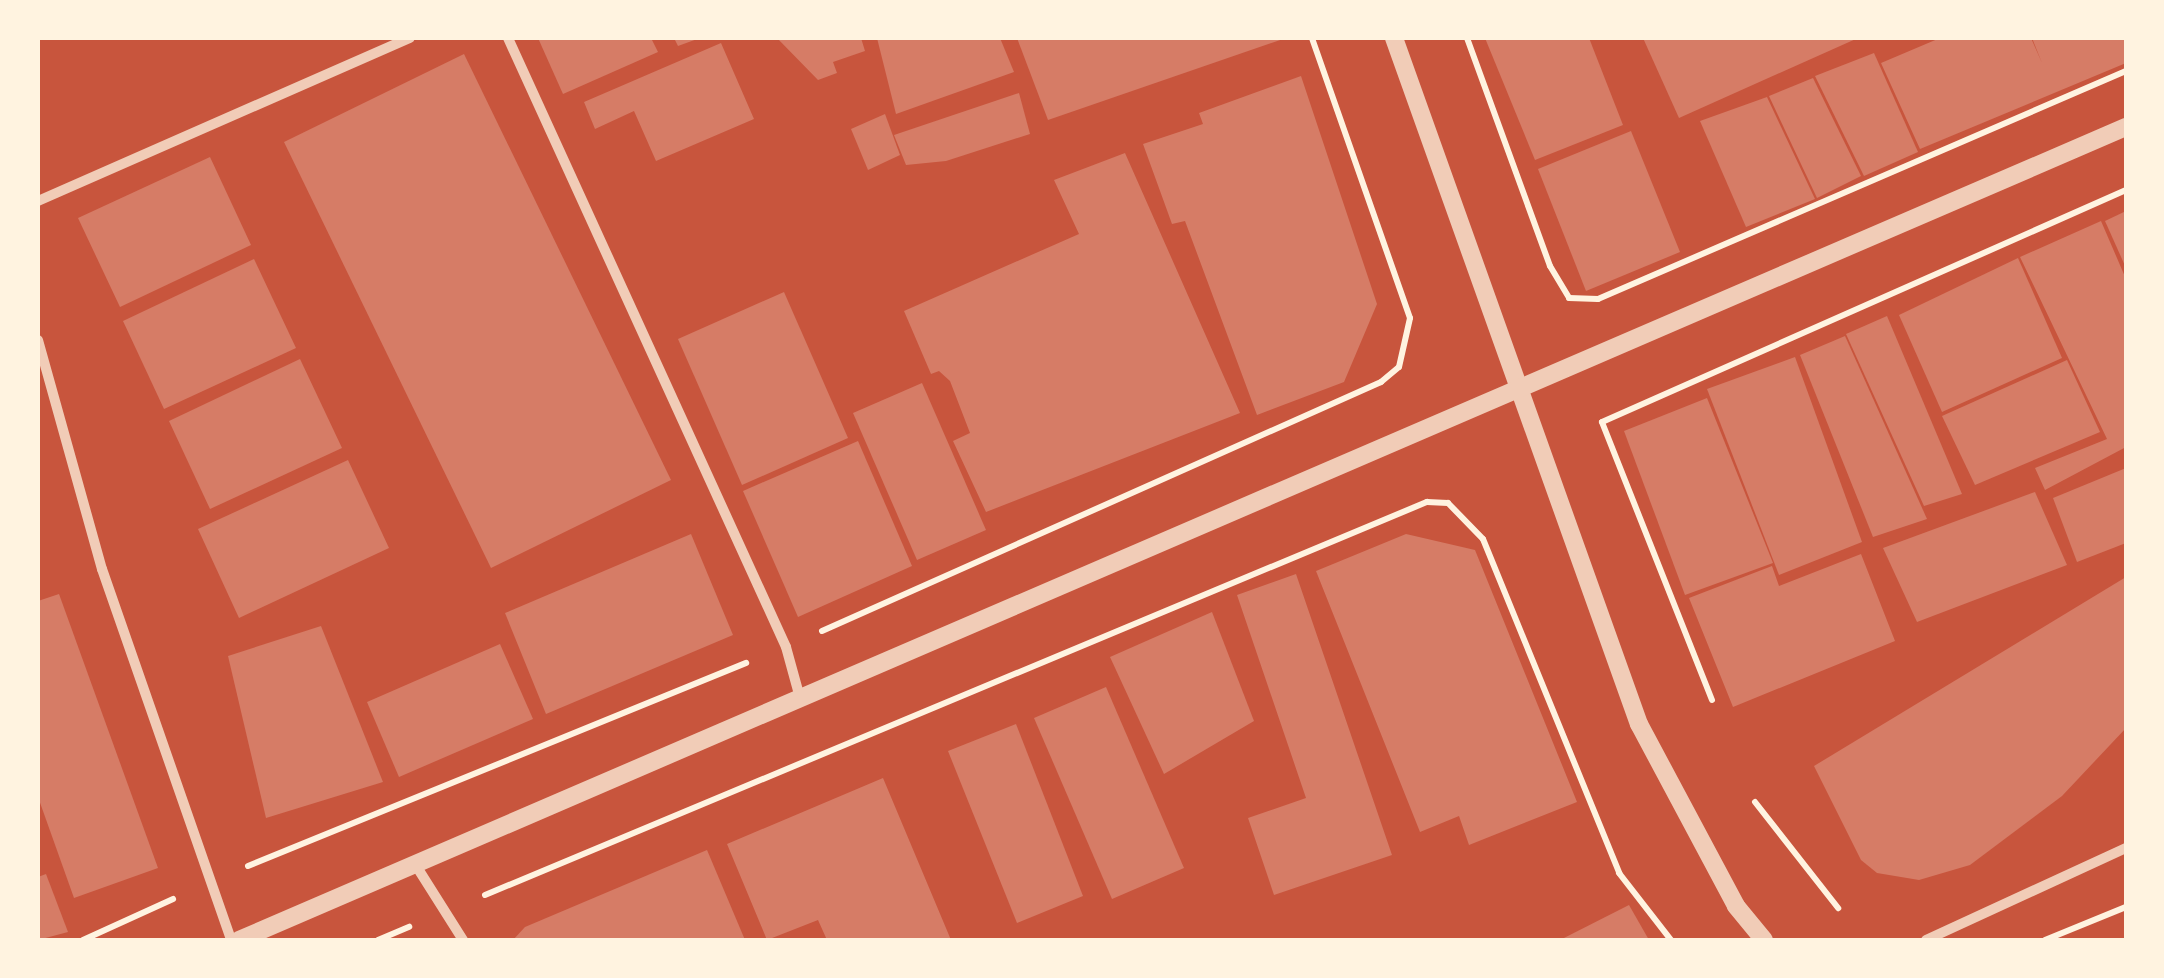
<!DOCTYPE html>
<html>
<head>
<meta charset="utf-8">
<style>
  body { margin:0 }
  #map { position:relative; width:2164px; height:978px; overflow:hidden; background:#c8553d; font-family:"PT Sans Narrow",sans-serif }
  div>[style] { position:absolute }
  .building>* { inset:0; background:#d67c66 }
  .path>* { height:6px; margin:-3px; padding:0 3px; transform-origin:3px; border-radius:3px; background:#fff3e0 }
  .minor>* { height:10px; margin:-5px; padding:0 5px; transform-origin:5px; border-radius:5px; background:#f1ccb7 }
  .tertiary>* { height:18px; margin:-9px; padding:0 9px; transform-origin:9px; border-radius:9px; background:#f1ccb7 }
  span { translate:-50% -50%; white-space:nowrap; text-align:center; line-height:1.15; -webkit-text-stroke:10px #fff3e0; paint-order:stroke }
  .frame { position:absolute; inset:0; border:40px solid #fff3e0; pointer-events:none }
</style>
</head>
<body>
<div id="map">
  <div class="building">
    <div style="clip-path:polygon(538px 38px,651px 38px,658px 52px,563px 94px)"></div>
    <div style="clip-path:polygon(674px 38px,700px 38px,678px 46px)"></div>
    <div style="clip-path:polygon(777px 38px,861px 38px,865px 51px,833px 62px,837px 73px,818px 80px)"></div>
    <div style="clip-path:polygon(877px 38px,1000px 38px,1014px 72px,896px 114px)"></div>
    <div style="clip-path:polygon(1017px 38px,1286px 38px,1048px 120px)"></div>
    <div style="clip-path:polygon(1485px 38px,1589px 38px,1623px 125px,1535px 160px)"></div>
    <div style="clip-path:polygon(1643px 38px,1858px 38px,1679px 118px)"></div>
    <div style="clip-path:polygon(1940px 38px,2031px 38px,2042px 63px,2032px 38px,2126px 38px,2126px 63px,1920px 149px,1881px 63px)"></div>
    <div style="clip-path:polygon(721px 43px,754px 119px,656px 161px,634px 111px,595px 129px,584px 102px)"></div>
    <div style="clip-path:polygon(1874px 53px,1918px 152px,1864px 176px,1815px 76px)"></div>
    <div style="clip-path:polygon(464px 54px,671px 480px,491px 568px,284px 142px)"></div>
    <div style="clip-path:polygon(1301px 76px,1377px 304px,1344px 382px,1257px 415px,1185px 221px,1172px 224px,1143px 144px,1203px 124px,1199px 113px)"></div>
    <div style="clip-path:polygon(1813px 78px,1861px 176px,1817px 198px,1769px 96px)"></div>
    <div style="clip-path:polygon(1019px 93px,1030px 134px,946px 161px,906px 165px,894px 135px)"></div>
    <div style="clip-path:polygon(1767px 97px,1815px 199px,1746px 227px,1700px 121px)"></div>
    <div style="clip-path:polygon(885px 114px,900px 155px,868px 170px,851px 129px)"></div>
    <div style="clip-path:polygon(1631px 131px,1680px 252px,1586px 291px,1538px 169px)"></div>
    <div style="clip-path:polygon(1125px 153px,1240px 413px,986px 512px,953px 441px,970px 433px,950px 381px,939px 371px,931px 374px,904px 311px,1079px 234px,1054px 180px)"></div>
    <div style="clip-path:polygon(210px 157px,251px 245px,120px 307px,78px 218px)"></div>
    <div style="clip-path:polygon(2126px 211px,2126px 268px,2105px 221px)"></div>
    <div style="clip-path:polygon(2101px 221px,2126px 279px,2126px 447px,2045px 490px,2035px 468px,2107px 439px,2020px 257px)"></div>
    <div style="clip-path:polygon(2018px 258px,2062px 358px,1942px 412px,1899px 315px)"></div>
    <div style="clip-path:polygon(254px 259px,296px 348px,164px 409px,123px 321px)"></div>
    <div style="clip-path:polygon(784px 292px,848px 438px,742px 485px,678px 339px)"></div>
    <div style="clip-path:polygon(1887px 316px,1962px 494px,1924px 506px,1846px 334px)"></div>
    <div style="clip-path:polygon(1845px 336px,1927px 519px,1873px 537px,1800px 355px)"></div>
    <div style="clip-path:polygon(1795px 357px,1862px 542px,1779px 575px,1707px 389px)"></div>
    <div style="clip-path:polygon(300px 359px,342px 448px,210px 509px,169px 421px)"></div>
    <div style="clip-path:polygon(2067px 360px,2100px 432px,1975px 485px,1942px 416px)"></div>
    <div style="clip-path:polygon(922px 383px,986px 530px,917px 560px,853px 413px)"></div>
    <div style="clip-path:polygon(1707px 398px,1773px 563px,1685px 595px,1624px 431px)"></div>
    <div style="clip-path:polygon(858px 441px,912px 566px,798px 617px,743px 491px)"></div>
    <div style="clip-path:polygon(348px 460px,389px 548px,239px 618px,198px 529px)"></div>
    <div style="clip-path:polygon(2126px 468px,2126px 543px,2077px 562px,2053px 498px)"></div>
    <div style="clip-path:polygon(2035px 492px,2067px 565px,1917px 622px,1883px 548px)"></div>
    <div style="clip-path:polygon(691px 534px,733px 635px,546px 714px,505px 613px)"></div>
    <div style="clip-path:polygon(1406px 534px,1475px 550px,1577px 802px,1469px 845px,1459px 816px,1420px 832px,1316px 571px)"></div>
    <div style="clip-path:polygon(1861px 554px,1895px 641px,1733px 707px,1689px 598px,1772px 566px,1779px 586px)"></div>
    <div style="clip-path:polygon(1296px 574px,1392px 855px,1274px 895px,1248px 818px,1306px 798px,1237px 595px)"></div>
    <div style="clip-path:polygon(2126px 577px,2126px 728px,2062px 796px,1970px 865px,1919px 880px,1877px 873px,1861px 860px,1814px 766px)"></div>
    <div style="clip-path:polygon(59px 594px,158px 868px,74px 898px,38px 797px,38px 601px)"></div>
    <div style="clip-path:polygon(1212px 612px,1254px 721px,1164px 774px,1110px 657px)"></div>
    <div style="clip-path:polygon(321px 626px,383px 782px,266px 818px,228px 656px)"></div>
    <div style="clip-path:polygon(500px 644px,533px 719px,399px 777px,367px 702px)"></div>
    <div style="clip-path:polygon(1106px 687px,1184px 868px,1112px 899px,1034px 718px)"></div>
    <div style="clip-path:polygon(1016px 724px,1083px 896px,1017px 923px,948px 751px)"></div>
    <div style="clip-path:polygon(883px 778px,951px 940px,827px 940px,818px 920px,767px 940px,727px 844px)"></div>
    <div style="clip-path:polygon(707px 850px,745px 940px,513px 940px,525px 927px)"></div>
    <div style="clip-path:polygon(46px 874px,68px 932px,38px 940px,38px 877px)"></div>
    <div style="clip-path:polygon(1629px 905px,1649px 940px,1560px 940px)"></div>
  </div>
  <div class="path">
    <div style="left:1467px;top:38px;width:243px;rotate:70deg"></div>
    <div style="left:1550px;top:266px;width:37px;rotate:59deg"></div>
    <div style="left:1569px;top:298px;width:29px;rotate:2deg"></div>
    <div style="left:1598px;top:299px;width:575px;rotate:-23.36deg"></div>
    <div style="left:822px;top:631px;width:612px;rotate:-24.01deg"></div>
    <div style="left:1381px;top:382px;width:23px;rotate:-40deg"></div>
    <div style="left:1399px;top:367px;width:50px;rotate:-77.3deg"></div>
    <div style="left:1410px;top:318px;width:297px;rotate:-109.3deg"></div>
    <div style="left:1712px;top:700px;width:299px;rotate:-111.6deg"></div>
    <div style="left:1602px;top:422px;width:573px;rotate:-23.88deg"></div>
    <div style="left:1755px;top:802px;width:135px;rotate:51.9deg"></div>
    <div style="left:248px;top:866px;width:538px;rotate:-22.18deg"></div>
    <div style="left:485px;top:895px;width:1021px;rotate:-22.65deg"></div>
    <div style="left:1427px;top:502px;width:21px;rotate:3deg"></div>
    <div style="left:1448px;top:503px;width:50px;rotate:45.8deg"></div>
    <div style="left:1483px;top:539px;width:361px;rotate:67.8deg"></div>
    <div style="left:1619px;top:873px;width:85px;rotate:52.2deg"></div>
    <div style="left:83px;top:940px;width:99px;rotate:-24.5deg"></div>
    <div style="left:378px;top:940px;width:34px;rotate:-23deg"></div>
    <div style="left:2045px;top:940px;width:87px;rotate:-22.2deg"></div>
  </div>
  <div class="minor">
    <div style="left:508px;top:38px;width:669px;rotate:65.46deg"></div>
    <div style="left:786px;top:647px;width:53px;rotate:74.6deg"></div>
    <div style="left:38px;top:201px;width:406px;rotate:-23.7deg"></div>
    <div style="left:38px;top:340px;width:238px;rotate:74.4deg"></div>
    <div style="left:102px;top:569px;width:393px;rotate:70.8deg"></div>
    <div style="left:415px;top:864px;width:90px;rotate:57.7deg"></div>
    <div style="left:1926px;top:940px;width:220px;rotate:-24.7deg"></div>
  </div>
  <div class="tertiary">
    <div style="left:1394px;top:38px;width:728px;rotate:70.35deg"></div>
    <div style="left:1639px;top:724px;width:206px;rotate:61.9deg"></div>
    <div style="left:1736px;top:906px;width:44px;rotate:50.5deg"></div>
    <div style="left:239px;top:940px;width:2055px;rotate:-23.31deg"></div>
  </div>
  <div class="frame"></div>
</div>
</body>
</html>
